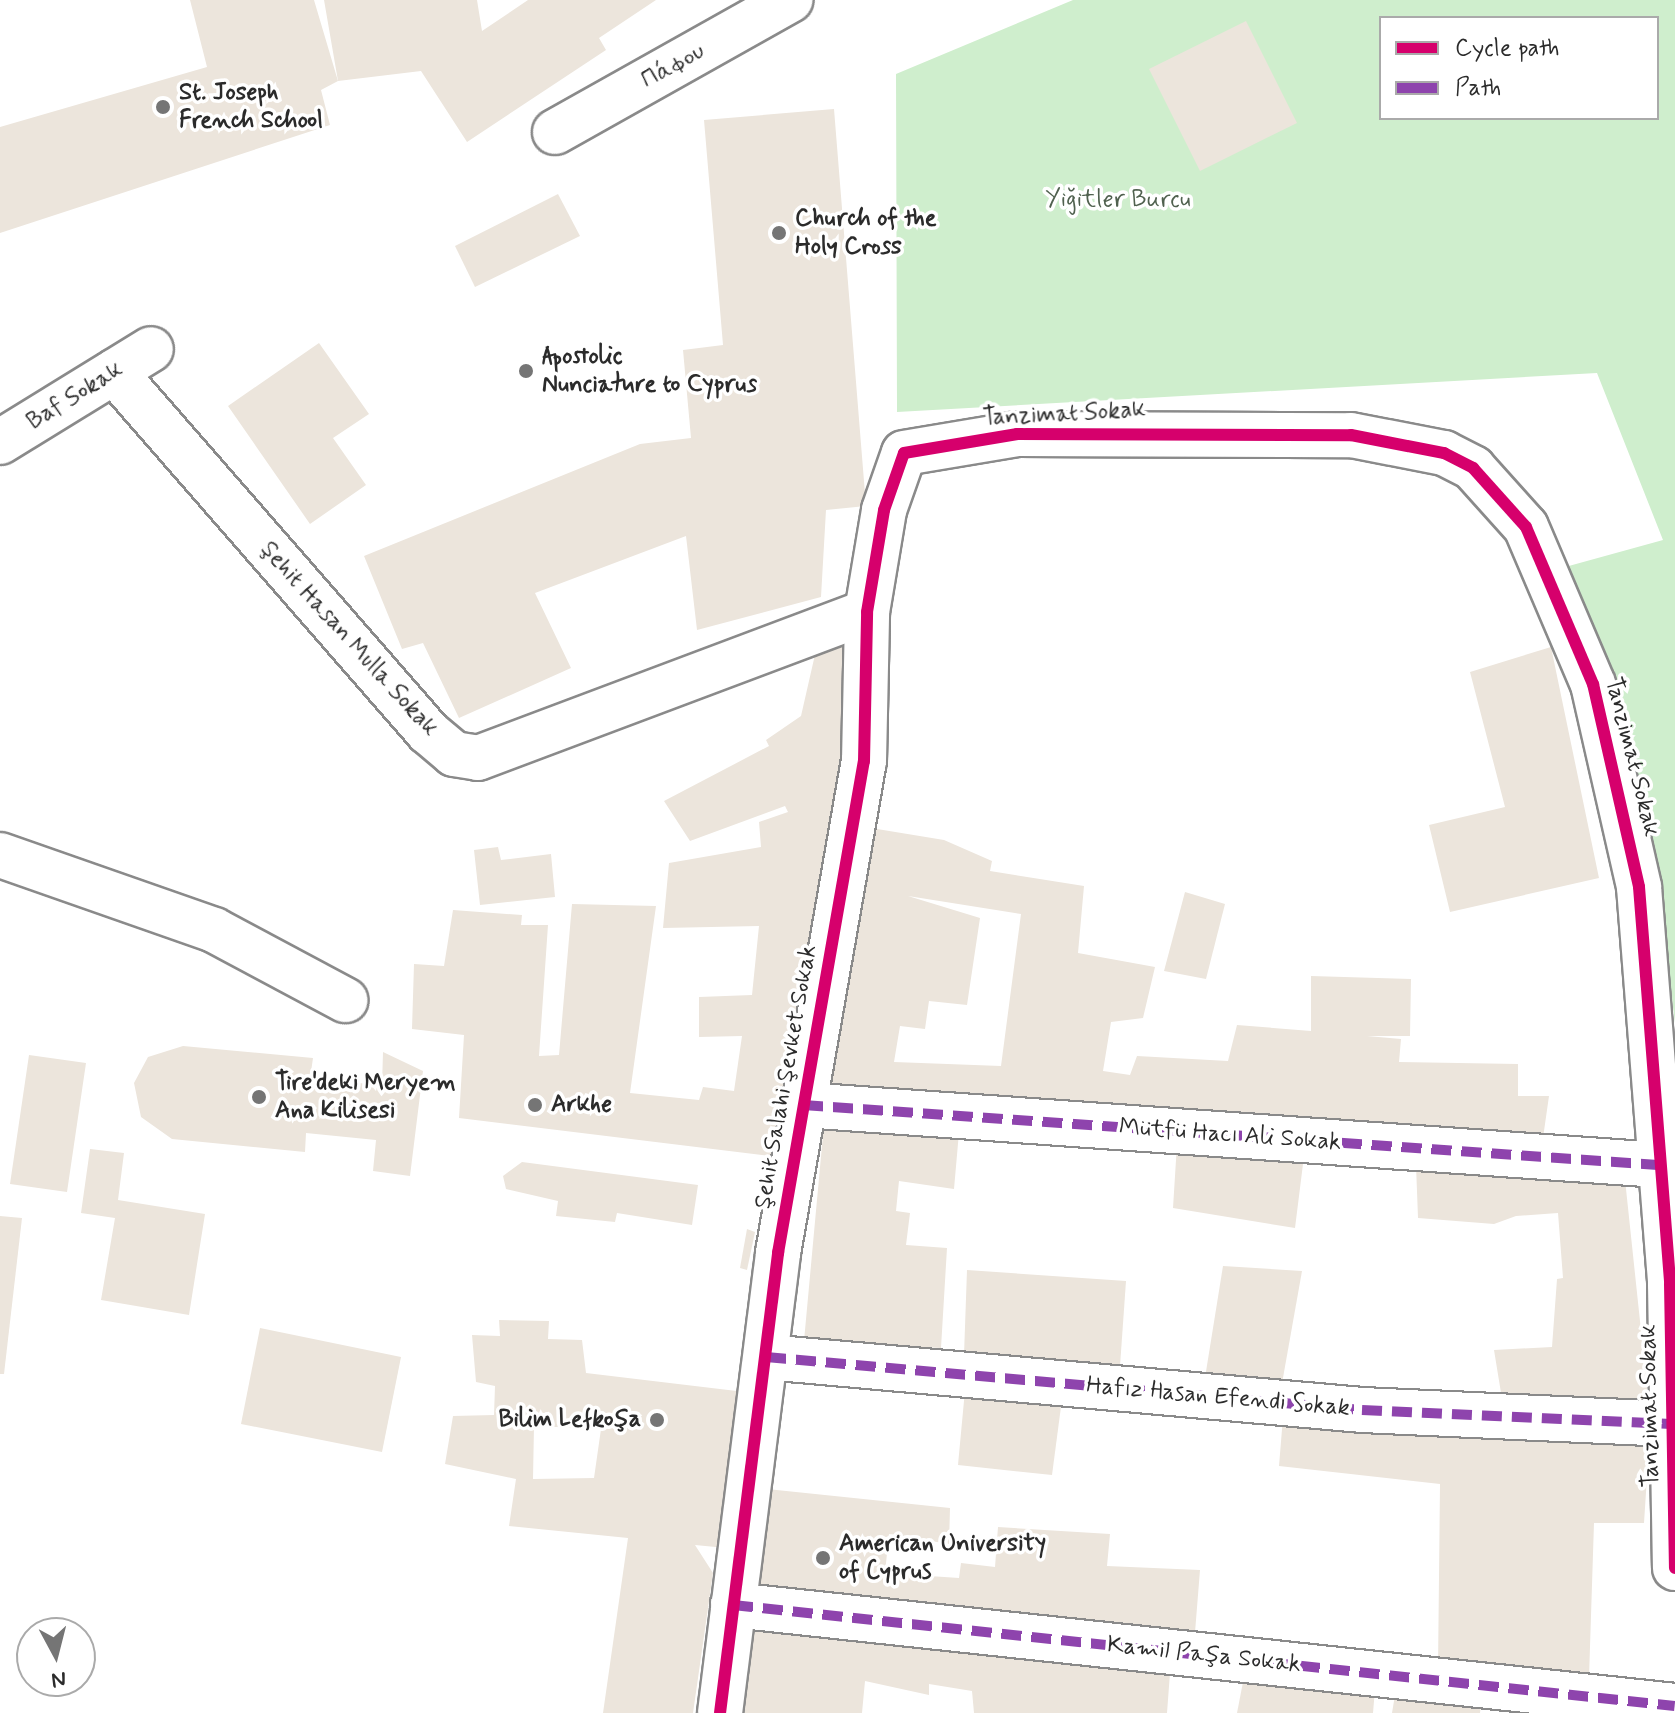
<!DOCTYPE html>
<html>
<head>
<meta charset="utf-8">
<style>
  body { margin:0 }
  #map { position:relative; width:1675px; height:1713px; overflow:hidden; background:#fff; font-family:Mynerve,sans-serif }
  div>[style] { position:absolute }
  .green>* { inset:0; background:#cfeecd }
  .building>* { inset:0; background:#ece5dc }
  .roads { filter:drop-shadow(2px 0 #8a8a8a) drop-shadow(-2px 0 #8a8a8a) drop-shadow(0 2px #8a8a8a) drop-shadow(0 -2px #8a8a8a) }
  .minor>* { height:44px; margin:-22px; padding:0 22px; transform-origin:22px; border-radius:22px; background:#fff }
  .quiet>* { height:10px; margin-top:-5px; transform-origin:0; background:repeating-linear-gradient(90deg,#8e44ad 0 20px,transparent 0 30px) }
  .cycleway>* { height:12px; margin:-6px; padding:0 6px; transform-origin:6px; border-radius:6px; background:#d6006c }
  .dots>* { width:22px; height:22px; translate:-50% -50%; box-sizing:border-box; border:4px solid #fff; border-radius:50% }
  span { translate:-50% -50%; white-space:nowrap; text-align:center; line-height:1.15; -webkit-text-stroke:7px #fff; paint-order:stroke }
  .street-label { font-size:24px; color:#2b2b2b }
  .poi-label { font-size:24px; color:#2b2b2b; font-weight:700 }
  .left { translate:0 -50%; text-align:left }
  .right { translate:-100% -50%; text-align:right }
  .park-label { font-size:24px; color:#50614f }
  .legend { position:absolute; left:1379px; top:16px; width:280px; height:104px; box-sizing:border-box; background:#fff; border:2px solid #aaa; margin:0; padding:10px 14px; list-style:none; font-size:24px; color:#2b2b2b }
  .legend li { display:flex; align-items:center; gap:16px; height:40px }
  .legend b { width:40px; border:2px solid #aaa }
  .north { position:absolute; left:16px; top:1617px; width:80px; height:80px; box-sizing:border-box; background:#fff; border:2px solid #aaa; border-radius:50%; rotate:173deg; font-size:22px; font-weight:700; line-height:32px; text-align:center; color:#2b2b2b }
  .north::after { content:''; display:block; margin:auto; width:28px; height:36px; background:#757575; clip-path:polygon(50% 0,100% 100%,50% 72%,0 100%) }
</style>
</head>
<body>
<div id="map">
  <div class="green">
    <div style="clip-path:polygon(evenodd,1073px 0,1675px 0,1675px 1023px,1647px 799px,1547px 572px,1663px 540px,1597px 373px,897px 412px,896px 74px,1073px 0,1381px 18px,1657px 18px,1657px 118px,1381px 118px,1381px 18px)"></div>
  </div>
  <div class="building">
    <div style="clip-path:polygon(190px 0,314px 0,338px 81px,321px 90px,330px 125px,0 233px,0 127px,207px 67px)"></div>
    <div style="clip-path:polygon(324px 0,477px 0,482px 31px,528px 0,656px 0,599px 38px,606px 50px,467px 142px,421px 71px,338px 81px)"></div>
    <div style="clip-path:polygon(1246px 21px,1297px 123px,1200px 171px,1149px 69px)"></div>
    <div style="clip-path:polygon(834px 109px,866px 506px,826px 510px,821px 597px,697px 630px,686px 536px,535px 593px,571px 668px,459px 718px,423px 643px,402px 649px,364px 556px,640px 444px,691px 438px,683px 350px,723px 345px,704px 120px)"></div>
    <div style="clip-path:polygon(558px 194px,580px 236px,475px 287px,455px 246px)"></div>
    <div style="clip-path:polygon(319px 343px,369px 414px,333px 438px,366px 485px,310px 524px,228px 406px)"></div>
    <div style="clip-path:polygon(819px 637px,866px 638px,787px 1158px,459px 1118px,464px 1035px,412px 1029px,414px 964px,444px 966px,453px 910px,522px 915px,521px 925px,548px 925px,539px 1056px,559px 1055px,572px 904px,656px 906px,630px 1093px,699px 1100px,703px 1087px,734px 1091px,742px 1036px,699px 1037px,699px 997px,752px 995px,759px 926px,663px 928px,669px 863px,761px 847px,759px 822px,788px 812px,785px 806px,690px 841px,664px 801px,769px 746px,766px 740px,801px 716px)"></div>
    <div style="clip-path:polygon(1551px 647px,1599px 878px,1450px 912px,1429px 825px,1505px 807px,1470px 672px)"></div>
    <div style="clip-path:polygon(evenodd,871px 828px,944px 840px,992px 861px,990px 871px,1084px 886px,1078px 953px,1155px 967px,1143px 1018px,1111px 1022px,1103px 1071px,1130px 1075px,1137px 1056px,1228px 1061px,1237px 1025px,1311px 1031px,1311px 976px,1411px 979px,1410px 1036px,1367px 1036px,1401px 1039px,1399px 1062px,1518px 1064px,1518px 1096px,1549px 1096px,1542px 1145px,825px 1095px,871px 828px,908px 896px,1021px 914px,1001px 1066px,894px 1062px,900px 1026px,925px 1029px,929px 1001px,967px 1005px,980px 918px,908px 896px)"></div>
    <div style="clip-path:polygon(498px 847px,501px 860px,551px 854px,555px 897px,480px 905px,474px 850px)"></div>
    <div style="clip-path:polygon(1185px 892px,1225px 904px,1206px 979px,1164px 971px)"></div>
    <div style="clip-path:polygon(183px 1046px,313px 1058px,310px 1079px,382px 1085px,383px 1052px,423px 1071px,410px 1176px,373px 1171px,376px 1140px,306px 1133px,305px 1152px,172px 1139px,141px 1117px,134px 1083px,148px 1057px)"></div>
    <div style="clip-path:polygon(29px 1055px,86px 1063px,67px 1192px,10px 1184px)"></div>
    <div style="clip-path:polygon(825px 1113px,960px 1121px,954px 1189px,899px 1181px,896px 1211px,910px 1213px,906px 1245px,947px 1248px,941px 1348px,804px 1341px)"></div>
    <div style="clip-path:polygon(1177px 1144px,1304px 1156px,1295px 1228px,1173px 1208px)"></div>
    <div style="clip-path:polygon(90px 1149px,124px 1153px,118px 1200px,205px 1214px,189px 1315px,101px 1300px,115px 1218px,81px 1213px)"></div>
    <div style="clip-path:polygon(522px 1162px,698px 1185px,692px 1225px,617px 1213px,615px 1222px,556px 1216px,558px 1201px,506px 1189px,503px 1176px)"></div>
    <div style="clip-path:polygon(1416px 1165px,1624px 1170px,1649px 1406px,1502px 1399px,1494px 1350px,1552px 1347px,1557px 1279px,1563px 1278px,1558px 1213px,1516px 1216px,1494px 1224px,1418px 1218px)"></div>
    <div style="clip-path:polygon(0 1216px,22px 1218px,4px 1374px,0 1374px)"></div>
    <div style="clip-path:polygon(747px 1229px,755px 1232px,747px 1270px,740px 1268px)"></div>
    <div style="clip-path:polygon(1223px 1266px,1302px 1271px,1281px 1389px,1204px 1384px)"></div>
    <div style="clip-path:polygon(967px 1270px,1126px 1281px,1120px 1366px,964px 1355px)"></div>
    <div style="clip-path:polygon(evenodd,499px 1320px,549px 1321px,548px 1339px,582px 1340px,586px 1373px,745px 1392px,726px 1548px,695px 1545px,713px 1573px,693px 1713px,603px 1713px,628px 1538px,509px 1526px,516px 1479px,445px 1464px,453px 1416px,494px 1415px,495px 1386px,476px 1382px,472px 1335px,500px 1336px,499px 1320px,534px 1426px,601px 1429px,594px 1478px,533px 1479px,534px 1426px)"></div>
    <div style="clip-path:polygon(260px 1328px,401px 1357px,382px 1452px,241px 1424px)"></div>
    <div style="clip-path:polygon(965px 1390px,1062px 1399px,1052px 1475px,958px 1465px)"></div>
    <div style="clip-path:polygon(1283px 1417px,1650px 1431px,1644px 1523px,1594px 1523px,1589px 1678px,1438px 1669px,1440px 1484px,1279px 1466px)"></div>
    <div style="clip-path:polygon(767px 1489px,950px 1508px,949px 1544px,889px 1534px,885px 1573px,959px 1578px,961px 1563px,995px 1567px,998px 1527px,1110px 1534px,1107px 1566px,1200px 1570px,1194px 1645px,754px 1599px)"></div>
    <div style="clip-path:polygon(743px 1620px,1170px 1673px,1167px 1713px,974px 1713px,972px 1691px,929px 1684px,929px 1695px,865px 1681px,862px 1713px,730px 1713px)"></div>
    <div style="clip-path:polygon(1243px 1682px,1375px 1689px,1373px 1713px,1237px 1713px)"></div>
    <div style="clip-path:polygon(1395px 1695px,1482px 1698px,1480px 1713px,1392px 1713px)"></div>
  </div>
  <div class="roads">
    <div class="minor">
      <div style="left:555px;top:132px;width:270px;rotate:-29.3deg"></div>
      <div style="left:114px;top:372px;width:478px;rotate:48.9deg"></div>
      <div style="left:428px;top:732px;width:34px;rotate:40deg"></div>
      <div style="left:454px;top:754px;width:24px;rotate:9deg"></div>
      <div style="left:478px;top:758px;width:415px;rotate:-20.6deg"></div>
      <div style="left:0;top:442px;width:177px;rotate:-31.6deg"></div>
      <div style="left:0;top:855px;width:227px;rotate:19.3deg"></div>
      <div style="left:214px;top:930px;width:149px;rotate:28.1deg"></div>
      <div style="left:803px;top:1105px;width:857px;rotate:4.01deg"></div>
      <div style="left:766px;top:1357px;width:598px;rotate:5.08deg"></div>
      <div style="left:1362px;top:1410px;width:310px;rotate:2.6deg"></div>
      <div style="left:733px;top:1605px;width:947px;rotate:6.12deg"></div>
      <div style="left:720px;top:1713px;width:464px;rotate:-82.8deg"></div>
      <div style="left:778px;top:1253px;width:499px;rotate:-80.1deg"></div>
      <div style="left:864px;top:761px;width:149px;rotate:-88.8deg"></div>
      <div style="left:867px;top:612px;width:103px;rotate:-80.5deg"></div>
      <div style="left:884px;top:510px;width:60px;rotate:-70.7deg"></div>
      <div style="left:904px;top:453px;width:115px;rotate:-9.5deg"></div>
      <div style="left:1017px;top:434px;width:334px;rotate:0.2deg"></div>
      <div style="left:1351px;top:435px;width:95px;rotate:11deg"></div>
      <div style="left:1444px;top:453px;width:33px;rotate:27deg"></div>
      <div style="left:1473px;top:468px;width:79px;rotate:48.1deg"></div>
      <div style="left:1526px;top:527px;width:171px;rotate:66.9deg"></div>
      <div style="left:1593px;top:684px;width:208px;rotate:77.2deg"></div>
      <div style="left:1639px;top:887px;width:398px;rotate:85.5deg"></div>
      <div style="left:1670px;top:1284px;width:284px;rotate:89deg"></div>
    </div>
  </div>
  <div class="quiet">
    <div style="left:803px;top:1105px;width:857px;rotate:4.01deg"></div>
    <div style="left:766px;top:1357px;width:598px;rotate:5.08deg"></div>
    <div style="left:1362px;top:1410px;width:310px;rotate:2.6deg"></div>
    <div style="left:733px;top:1605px;width:947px;rotate:6.12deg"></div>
  </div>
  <div class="cycleway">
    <div style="left:720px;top:1713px;width:464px;rotate:-82.8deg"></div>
    <div style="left:778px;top:1253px;width:499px;rotate:-80.1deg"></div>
    <div style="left:864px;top:761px;width:149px;rotate:-88.8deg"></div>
    <div style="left:867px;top:612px;width:103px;rotate:-80.5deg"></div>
    <div style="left:884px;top:510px;width:60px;rotate:-70.7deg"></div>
    <div style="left:904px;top:453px;width:115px;rotate:-9.5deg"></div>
    <div style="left:1017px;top:434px;width:334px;rotate:0.2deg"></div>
    <div style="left:1351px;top:435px;width:95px;rotate:11deg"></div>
    <div style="left:1444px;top:453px;width:33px;rotate:27deg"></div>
    <div style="left:1473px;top:468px;width:79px;rotate:48.1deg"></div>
    <div style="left:1526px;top:527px;width:171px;rotate:66.9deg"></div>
    <div style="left:1593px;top:684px;width:208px;rotate:77.2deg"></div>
    <div style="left:1639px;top:887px;width:398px;rotate:85.5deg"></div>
    <div style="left:1670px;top:1284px;width:284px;rotate:89deg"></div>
  </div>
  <div class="dots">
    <div style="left:163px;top:107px;background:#757575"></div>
    <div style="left:779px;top:233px;background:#757575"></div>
    <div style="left:526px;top:371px;background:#757575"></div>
    <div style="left:259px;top:1097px;background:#757575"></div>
    <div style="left:535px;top:1105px;background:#757575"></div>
    <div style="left:657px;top:1420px;background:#757575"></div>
    <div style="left:823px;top:1558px;background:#757575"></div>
  </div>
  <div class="street-label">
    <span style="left:673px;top:66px;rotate:-29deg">Πάφου</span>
    <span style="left:75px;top:396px;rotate:-32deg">Baf Sokak</span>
    <span style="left:1064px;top:414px;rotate:-3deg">Tanzimat Sokak</span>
    <span style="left:349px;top:639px;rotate:48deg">Şehit Hasan Mulla Sokak</span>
    <span style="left:1632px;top:757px;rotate:76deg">Tanzimat Sokak</span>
    <span style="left:786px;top:1077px;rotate:-80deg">Şehit Salahi Şevket Sokak</span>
    <span style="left:1230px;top:1135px;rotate:4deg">Mütfü Hacı Ali Sokak</span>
    <span style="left:1218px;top:1397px;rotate:5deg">Hafız Hasan Efendi Sokak</span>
    <span style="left:1650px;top:1406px;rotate:-91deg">Tanzimat Sokak</span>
    <span style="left:1204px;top:1655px;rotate:6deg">Kamil Paşa Sokak</span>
  </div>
  <div class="poi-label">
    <span class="left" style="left:179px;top:107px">St. Joseph<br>French School</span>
    <span class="left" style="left:795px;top:233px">Church of the<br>Holy Cross</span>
    <span class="left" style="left:542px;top:371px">Apostolic<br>Nunciature to Cyprus</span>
    <span class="left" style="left:275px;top:1097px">Tire'deki Meryem<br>Ana Kilisesi</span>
    <span class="left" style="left:551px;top:1105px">Arkhe</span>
    <span class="right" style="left:641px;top:1420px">Bilim Lefkoşa</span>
    <span class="left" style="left:839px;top:1558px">American University<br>of Cyprus</span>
  </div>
  <div class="park-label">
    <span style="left:1118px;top:200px">Yiğitler Burcu</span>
  </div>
  <ul class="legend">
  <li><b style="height:10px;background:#d6006c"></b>Cycle path</li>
  <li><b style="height:10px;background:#8e44ad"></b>Path</li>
  </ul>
  <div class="north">N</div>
</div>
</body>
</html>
